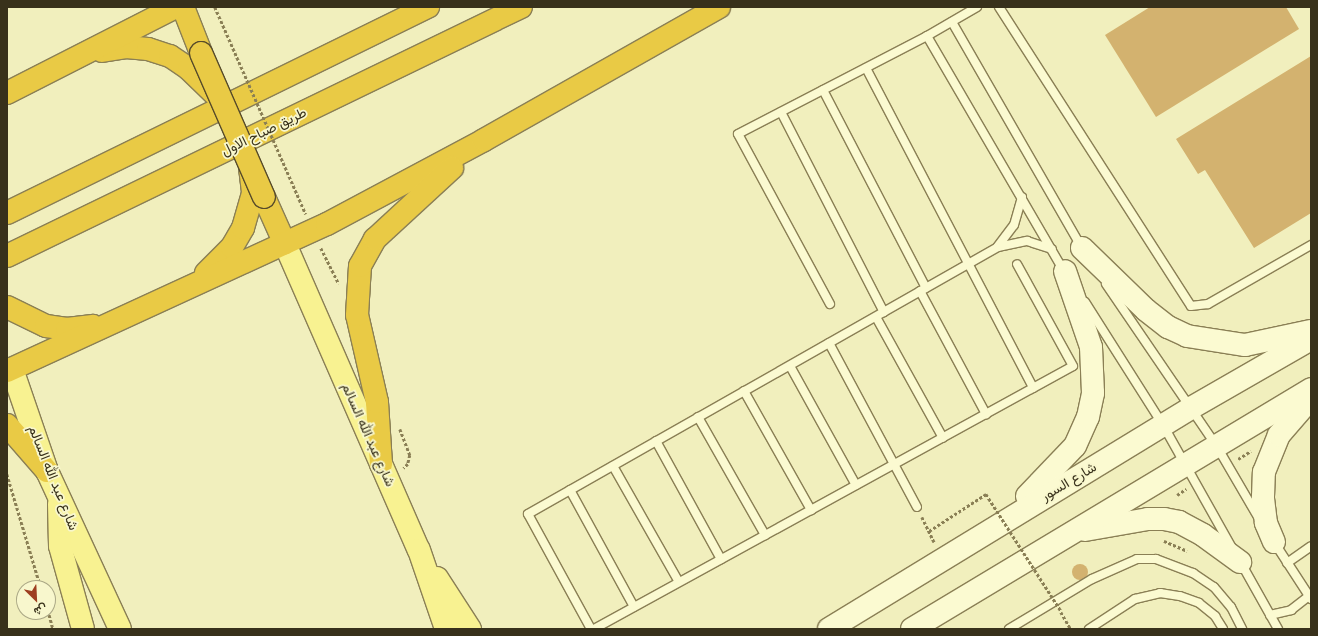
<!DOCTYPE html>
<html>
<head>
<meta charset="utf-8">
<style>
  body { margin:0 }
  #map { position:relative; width:1318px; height:636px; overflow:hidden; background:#f1efbd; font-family:"Times New Roman",Vazirmatn,serif }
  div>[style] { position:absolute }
  .building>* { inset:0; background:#d3b26f }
  .round { border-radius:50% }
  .path>* { height:2.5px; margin-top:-1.25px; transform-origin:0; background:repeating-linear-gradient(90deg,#8a7f55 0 3px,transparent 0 5px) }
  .roads { filter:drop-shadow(1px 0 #8a7f55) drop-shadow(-1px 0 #8a7f55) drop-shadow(0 1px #8a7f55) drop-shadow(0 -1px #8a7f55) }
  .service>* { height:8px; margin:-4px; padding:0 4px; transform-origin:4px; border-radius:4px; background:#fbfad1 }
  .secondary>* { height:22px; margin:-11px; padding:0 11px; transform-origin:11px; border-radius:11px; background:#fbfad1 }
  .primary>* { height:22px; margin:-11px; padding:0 11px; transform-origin:11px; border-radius:11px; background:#f8f291 }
  .motorway>* { height:22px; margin:-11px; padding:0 11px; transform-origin:11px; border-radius:11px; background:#e9ca45 }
  .path-bridge>* { height:2.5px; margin-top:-1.25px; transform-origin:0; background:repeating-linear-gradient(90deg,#8a7f55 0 3px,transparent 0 5px) }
  .bridges { filter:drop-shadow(1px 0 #574b2a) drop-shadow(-1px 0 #574b2a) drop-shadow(0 1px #574b2a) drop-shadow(0 -1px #574b2a) }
  .motorway-bridge>* { height:22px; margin:-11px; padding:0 11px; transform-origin:11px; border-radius:11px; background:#e9ca45 }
  span { translate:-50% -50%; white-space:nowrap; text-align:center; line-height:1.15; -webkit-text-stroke:3.5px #f8f7cd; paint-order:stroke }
  .street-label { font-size:14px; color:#38311b }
  .frame { position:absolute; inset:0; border:8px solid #38311b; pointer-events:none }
  .north { position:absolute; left:16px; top:580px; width:40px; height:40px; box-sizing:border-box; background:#f8f7cd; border:1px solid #aba886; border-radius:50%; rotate:156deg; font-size:11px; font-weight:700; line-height:16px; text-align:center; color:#38311b }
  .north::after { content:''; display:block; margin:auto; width:14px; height:18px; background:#9e3f20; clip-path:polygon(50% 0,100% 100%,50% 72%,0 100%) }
</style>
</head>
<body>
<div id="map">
  <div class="building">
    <div style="clip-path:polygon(1150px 7px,1286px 7px,1299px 29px,1156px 117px,1105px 35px)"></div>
    <div style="clip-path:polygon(1311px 56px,1311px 213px,1254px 248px,1205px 170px,1198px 174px,1176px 139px)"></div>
    <div class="round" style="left:1072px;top:564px;width:16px;height:16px"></div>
  </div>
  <div class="path">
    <div style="left:321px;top:248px;width:40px;rotate:63.4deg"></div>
    <div style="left:400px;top:429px;width:28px;rotate:69deg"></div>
    <div style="left:410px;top:455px;width:9px;rotate:103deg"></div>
    <div style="left:408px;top:464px;width:6px;rotate:135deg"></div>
    <div style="left:1238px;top:459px;width:15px;rotate:-32deg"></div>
    <div style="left:7px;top:474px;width:119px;rotate:73.4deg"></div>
    <div style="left:1177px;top:495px;width:11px;rotate:-34deg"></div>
    <div style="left:922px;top:517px;width:28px;rotate:64deg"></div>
    <div style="left:929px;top:531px;width:68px;rotate:-33deg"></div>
    <div style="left:1164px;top:541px;width:25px;rotate:23deg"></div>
    <div style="left:48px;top:610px;width:20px;rotate:75deg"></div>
    <div style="left:1061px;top:612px;width:20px;rotate:60deg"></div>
  </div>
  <div class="roads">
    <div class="service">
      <div style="left:977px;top:7px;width:58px;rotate:149.9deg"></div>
      <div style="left:927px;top:36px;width:272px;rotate:59.8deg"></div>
      <div style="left:999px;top:7px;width:355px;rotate:57.3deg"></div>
      <div style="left:1191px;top:306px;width:17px;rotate:-7deg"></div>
      <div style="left:1208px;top:304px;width:119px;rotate:-29.8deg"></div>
      <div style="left:952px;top:22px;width:261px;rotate:60.1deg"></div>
      <div style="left:866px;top:68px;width:361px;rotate:62.4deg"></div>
      <div style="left:823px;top:90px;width:223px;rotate:62.5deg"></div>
      <div style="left:781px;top:112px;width:225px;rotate:62.8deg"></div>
      <div style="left:998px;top:246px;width:26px;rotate:-53deg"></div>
      <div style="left:1014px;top:225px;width:29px;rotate:-74deg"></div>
      <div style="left:1106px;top:284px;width:195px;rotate:55.7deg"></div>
      <div style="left:1216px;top:445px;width:83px;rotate:59.7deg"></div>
      <div style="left:920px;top:291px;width:140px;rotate:61.8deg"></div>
      <div style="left:1085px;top:302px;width:146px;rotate:57.6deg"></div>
      <div style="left:1163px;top:425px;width:141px;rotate:60.7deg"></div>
      <div style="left:830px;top:304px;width:193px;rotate:-118.4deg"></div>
      <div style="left:738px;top:134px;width:213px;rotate:-27.4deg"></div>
      <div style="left:876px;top:317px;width:138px;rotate:61deg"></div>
      <div style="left:829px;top:343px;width:186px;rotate:61.8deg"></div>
      <div style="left:790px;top:366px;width:136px;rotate:61deg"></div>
      <div style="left:744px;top:391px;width:137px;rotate:60.6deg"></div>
      <div style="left:698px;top:417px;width:136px;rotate:60.4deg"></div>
      <div style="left:656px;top:441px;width:135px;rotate:61.2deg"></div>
      <div style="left:613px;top:466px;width:133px;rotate:60.4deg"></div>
      <div style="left:570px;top:490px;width:133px;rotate:61.3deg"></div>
      <div style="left:1274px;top:542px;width:68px;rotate:57deg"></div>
      <div style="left:1241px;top:563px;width:76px;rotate:60.7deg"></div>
      <div style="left:1287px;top:563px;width:29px;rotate:-35deg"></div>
      <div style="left:1270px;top:615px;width:22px;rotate:-13deg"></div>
      <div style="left:1291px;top:610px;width:23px;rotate:-38deg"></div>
      <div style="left:591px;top:629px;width:131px;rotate:-118.7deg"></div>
      <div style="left:528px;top:514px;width:541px;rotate:-29.6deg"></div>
      <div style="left:998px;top:247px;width:30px;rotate:-12deg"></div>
      <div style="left:1027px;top:241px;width:26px;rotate:18deg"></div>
      <div style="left:594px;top:629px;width:546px;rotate:-28.77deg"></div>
      <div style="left:1073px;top:366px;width:116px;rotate:-118.8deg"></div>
      <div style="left:1009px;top:629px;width:97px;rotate:-31.1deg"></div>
      <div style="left:1092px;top:579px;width:49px;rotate:-24deg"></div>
      <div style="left:1137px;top:559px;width:19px"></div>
      <div style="left:1156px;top:559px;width:40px;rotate:21deg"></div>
      <div style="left:1193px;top:573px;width:25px;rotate:34deg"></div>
      <div style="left:1214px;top:587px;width:26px;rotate:50deg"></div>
      <div style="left:1231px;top:607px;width:25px;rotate:63deg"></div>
      <div style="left:1089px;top:629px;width:55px;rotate:-33.1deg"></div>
      <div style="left:1135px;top:599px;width:26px;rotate:-13deg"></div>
      <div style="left:1160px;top:593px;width:20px;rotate:9deg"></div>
      <div style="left:1180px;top:596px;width:20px;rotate:20deg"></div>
      <div style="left:1199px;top:603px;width:21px;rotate:39deg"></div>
      <div style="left:1215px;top:616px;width:15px;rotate:58deg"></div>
    </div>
    <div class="secondary">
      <div style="left:1082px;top:248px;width:89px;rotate:44.1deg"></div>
      <div style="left:1146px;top:310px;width:28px;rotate:38deg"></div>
      <div style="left:1168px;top:327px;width:21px;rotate:25deg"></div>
      <div style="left:1187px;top:336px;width:59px;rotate:8.8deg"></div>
      <div style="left:1245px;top:345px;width:67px;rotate:-12deg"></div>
      <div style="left:1027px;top:496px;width:69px;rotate:-46.2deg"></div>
      <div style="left:1075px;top:446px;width:32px;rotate:-66deg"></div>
      <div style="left:1088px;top:417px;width:25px;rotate:-78deg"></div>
      <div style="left:1093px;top:393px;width:46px;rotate:-92.5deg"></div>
      <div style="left:1091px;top:347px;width:80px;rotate:-108.9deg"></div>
      <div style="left:1085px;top:530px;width:64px;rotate:-9.9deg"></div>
      <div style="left:1148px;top:519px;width:16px"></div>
      <div style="left:1164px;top:519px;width:15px;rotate:11deg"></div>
      <div style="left:1179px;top:522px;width:27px;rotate:28deg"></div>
      <div style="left:1203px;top:535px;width:46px;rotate:36.1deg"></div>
      <div style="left:1274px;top:542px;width:21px;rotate:-113deg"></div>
      <div style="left:1266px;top:523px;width:26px;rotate:-97deg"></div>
      <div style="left:1263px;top:497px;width:25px;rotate:-88deg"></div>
      <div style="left:1264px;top:472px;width:40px;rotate:-68deg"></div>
      <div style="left:1279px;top:435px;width:49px;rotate:-49.1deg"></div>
      <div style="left:829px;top:629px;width:424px;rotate:-31.4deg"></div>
      <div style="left:1191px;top:408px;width:138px;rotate:-29.9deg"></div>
      <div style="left:912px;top:629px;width:466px;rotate:-31deg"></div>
    </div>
    <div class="primary">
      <div style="left:285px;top:244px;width:334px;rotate:66.4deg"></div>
      <div style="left:419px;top:550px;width:83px;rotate:71.1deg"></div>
      <div style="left:12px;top:369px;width:108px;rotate:71.1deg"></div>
      <div style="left:47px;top:471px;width:174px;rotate:65.2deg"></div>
      <div style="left:59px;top:504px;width:42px;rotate:88.6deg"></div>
      <div style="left:60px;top:546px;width:86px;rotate:74.5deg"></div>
      <div style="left:437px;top:578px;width:61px;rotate:57.1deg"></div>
    </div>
    <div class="motorway">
      <div style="left:183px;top:7px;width:49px;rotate:68.6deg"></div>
      <div style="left:102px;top:51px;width:24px;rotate:-9deg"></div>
      <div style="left:126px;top:47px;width:22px;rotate:5deg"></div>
      <div style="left:148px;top:49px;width:23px;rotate:18deg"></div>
      <div style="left:170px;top:56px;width:23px;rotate:34deg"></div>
      <div style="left:189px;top:69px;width:45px;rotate:44.1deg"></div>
      <div style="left:7px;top:93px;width:190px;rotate:-27deg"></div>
      <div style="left:264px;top:197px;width:51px;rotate:65.9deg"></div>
      <div style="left:7px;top:213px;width:469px;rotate:-26.1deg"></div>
      <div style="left:7px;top:256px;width:571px;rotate:-25.85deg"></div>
      <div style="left:206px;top:273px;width:37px;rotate:-45deg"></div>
      <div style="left:232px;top:247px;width:22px;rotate:-60deg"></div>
      <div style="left:243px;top:228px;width:37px;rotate:-74deg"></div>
      <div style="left:253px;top:192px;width:25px;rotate:-97deg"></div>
      <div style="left:7px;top:307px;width:43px;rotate:26deg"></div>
      <div style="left:46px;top:326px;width:21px;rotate:8deg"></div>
      <div style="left:67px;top:329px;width:26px;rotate:-7deg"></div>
      <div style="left:7px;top:371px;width:352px;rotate:-24.7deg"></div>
      <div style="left:327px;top:224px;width:178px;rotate:-28.1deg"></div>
      <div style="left:484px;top:140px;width:270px;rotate:-29.5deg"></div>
      <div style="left:7px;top:425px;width:61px;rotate:49deg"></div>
      <div style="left:381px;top:464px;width:62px;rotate:-93.7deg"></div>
      <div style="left:377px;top:402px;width:89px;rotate:-102.9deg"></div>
      <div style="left:357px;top:315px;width:49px;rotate:-86.5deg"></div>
      <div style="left:360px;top:266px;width:31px;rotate:-61deg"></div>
      <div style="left:375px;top:239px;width:105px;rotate:-42.7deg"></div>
    </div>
  </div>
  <div class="path-bridge">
    <div style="left:215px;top:7px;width:226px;rotate:66.3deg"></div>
    <div style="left:986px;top:494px;width:139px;rotate:57.3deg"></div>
  </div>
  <div class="bridges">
    <div class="motorway-bridge">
      <div style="left:201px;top:53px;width:157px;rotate:66.4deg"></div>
    </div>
  </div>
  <div class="street-label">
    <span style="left:264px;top:132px;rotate:-26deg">طريق صباح الاول</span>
    <span style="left:368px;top:435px;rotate:66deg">شارع عبد الله السالم</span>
    <span style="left:53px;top:478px;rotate:68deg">شارع عبد الله السالم</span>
    <span style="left:1069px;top:482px;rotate:-31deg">شارع السور</span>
  </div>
  <div class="frame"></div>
  <div class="north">ش</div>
</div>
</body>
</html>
